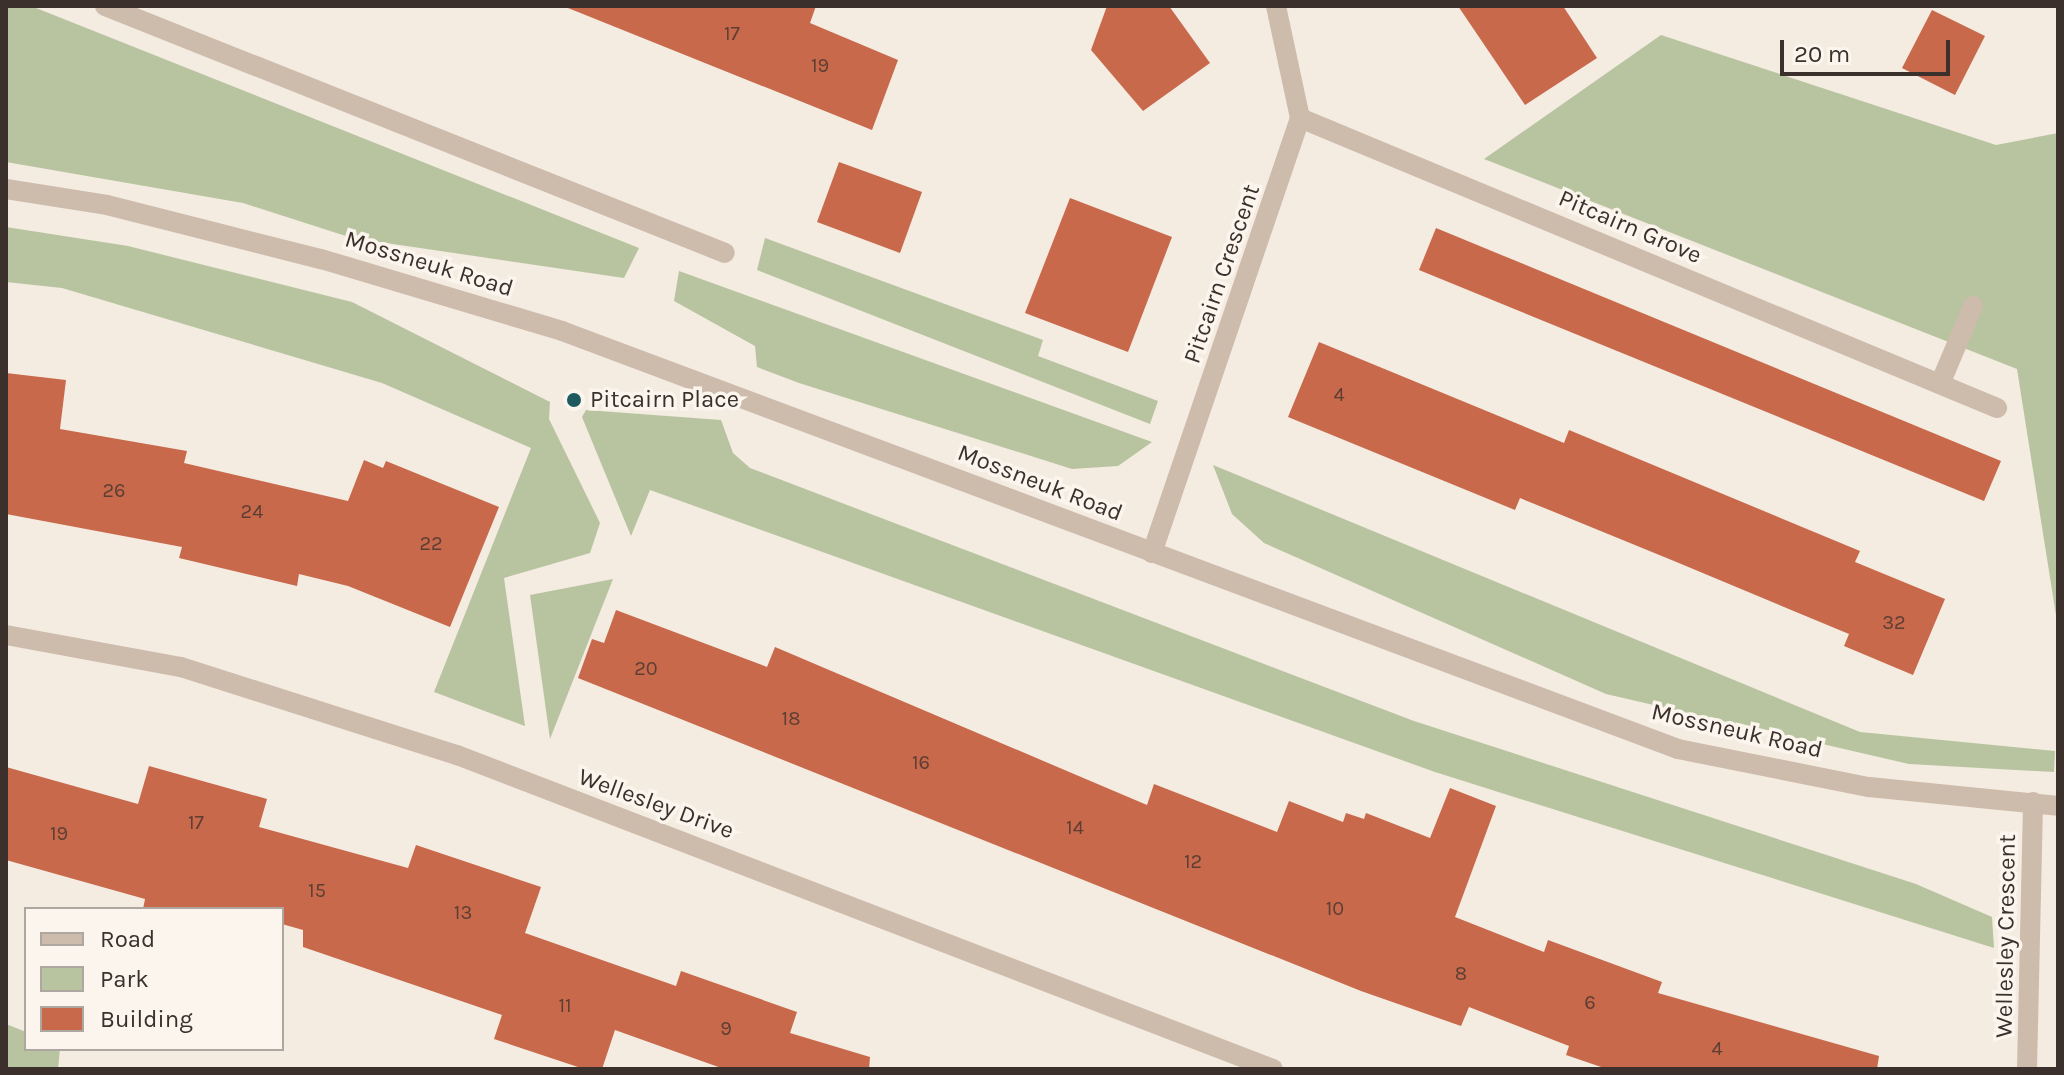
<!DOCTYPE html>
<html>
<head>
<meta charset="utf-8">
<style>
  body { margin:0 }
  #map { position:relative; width:2064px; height:1075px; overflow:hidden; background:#f4ebe1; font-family:Karla,sans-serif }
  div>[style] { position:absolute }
  .green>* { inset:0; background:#b8c4a0 }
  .building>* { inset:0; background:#c8694b }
  .minor>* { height:20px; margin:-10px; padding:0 10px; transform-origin:10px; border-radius:10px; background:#cdbbac }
  .tertiary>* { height:20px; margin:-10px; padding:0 10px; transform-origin:10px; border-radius:10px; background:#cdbbac }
  .dots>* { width:22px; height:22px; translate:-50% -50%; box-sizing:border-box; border:4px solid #fbf5ee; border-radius:50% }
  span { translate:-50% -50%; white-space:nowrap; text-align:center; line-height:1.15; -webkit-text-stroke:7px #fbf5ee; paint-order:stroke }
  .number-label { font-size:20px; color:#5e3e33 }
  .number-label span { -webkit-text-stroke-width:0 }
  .street-label { font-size:24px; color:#3b302b }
  .poi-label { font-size:24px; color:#3b302b }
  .left { translate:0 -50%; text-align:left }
  .frame { position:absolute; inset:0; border:8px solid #3b302b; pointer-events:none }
  .legend { position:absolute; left:24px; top:907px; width:260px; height:144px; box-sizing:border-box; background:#fbf5ee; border:2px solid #aea6a0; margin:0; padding:10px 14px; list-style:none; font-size:24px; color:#3b302b }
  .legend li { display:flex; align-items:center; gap:16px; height:40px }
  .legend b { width:40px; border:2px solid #aea6a0 }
  .scale { position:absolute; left:1780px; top:40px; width:170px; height:36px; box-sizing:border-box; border:4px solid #3b302b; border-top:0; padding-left:10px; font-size:24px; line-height:28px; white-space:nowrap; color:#3b302b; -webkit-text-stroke:6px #fbf5ee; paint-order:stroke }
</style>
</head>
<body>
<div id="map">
  <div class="green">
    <div style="clip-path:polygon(6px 6px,31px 6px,639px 248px,624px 278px,352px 238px,243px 203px,6px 162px)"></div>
    <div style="clip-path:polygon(1661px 35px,1996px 145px,2058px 133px,2058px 628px,2017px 369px,1484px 159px)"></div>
    <div style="clip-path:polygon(6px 227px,128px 246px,352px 302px,550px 402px,549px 419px,600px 523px,590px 553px,504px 578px,525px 726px,434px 692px,531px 448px,382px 383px,62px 288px,6px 282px)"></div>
    <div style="clip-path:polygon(765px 238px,1043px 340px,1038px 356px,1158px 401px,1150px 424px,757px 270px)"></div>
    <div style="clip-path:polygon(679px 271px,989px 383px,1152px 442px,1118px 466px,1072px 469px,799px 383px,757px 367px,755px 346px,674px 301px)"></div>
    <div style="clip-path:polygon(586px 410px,721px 420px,733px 453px,750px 468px,1414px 721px,1916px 884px,1992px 917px,1994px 948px,1435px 772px,650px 490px,631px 536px,582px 417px)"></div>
    <div style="clip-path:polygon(1213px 465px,1860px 732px,2055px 751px,2054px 772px,1909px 764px,1606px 694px,1264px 543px,1232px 514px)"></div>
    <div style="clip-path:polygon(613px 579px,550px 739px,530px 595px)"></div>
    <div style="clip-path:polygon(6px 1024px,26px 1032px,26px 1049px,60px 1049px,58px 1069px,6px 1069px)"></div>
  </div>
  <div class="building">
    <div style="clip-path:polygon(563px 6px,816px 6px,810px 23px,898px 60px,872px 130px)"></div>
    <div style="clip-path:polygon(1107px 6px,1169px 6px,1210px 63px,1143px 111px,1091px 50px)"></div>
    <div style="clip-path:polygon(1458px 6px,1563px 6px,1597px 58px,1525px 105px)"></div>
    <div style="clip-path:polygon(1932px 10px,1985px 36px,1955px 95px,1902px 68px)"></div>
    <div style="clip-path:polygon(839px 162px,922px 192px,900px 253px,817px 222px)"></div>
    <div style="clip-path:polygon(1070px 198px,1172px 237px,1128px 352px,1025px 313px)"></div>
    <div style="clip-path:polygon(1436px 228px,2001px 461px,1984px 501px,1419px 270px)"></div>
    <div style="clip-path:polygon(1319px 342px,1564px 443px,1569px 430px,1860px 551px,1855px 562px,1945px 599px,1913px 675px,1844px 646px,1849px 634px,1674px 561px,1520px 498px,1515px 510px,1288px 417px)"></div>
    <div style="clip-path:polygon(6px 373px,66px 380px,60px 429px,187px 451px,184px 463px,348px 501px,364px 460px,383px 468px,386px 461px,499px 507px,450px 627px,348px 586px,299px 574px,297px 586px,179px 558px,182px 547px,6px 514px)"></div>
    <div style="clip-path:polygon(616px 610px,767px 667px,775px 647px,1147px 805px,1154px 784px,1277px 832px,1289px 801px,1343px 822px,1346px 813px,1364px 819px,1366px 813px,1430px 838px,1450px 788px,1496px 806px,1455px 917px,1544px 952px,1548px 940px,1662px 982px,1658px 993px,1879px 1056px,1877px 1069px,1607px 1069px,1566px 1055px,1569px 1046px,1469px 1007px,1461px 1026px,1361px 991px,578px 678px,592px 639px,604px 643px)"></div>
    <div style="clip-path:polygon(149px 766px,267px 799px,259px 827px,408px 868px,416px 845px,541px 887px,525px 933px,676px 986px,681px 971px,797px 1012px,790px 1033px,870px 1057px,869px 1069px,724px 1069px,615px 1030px,602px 1069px,584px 1069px,494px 1039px,502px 1015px,303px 947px,303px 930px,282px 924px,282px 909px,143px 909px,145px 899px,6px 860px,6px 767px,138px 804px)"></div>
  </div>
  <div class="minor">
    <div style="left:105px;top:6px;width:667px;rotate:21.72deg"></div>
    <div style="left:1300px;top:118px;width:755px;rotate:22.59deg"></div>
    <div style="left:1940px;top:384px;width:85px;rotate:-67.1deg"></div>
    <div style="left:1152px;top:553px;width:459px;rotate:-71.2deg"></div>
    <div style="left:1300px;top:118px;width:115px;rotate:-102.1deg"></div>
    <div style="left:6px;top:635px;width:178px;rotate:10.4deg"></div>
    <div style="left:181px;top:667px;width:290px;rotate:17.7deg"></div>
    <div style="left:457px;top:755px;width:874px;rotate:21.05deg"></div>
    <div style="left:2027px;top:1069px;width:267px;rotate:-88.7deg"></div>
  </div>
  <div class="tertiary">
    <div style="left:6px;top:189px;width:102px;rotate:9deg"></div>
    <div style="left:107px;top:205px;width:221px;rotate:14.2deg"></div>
    <div style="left:321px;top:259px;width:252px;rotate:16.6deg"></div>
    <div style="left:562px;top:331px;width:1192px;rotate:20.53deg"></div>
    <div style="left:1678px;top:749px;width:195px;rotate:11.3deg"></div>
    <div style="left:1869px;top:787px;width:190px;rotate:5.7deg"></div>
  </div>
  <div class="dots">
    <div style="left:574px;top:400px;background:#1f5a5e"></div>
  </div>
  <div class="number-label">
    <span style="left:732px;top:33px">17</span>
    <span style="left:820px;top:65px">19</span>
    <span style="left:1339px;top:394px">4</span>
    <span style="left:114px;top:490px">26</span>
    <span style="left:252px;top:511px">24</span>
    <span style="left:431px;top:543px">22</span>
    <span style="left:1894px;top:622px">32</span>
    <span style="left:646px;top:668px">20</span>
    <span style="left:791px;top:718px">18</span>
    <span style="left:921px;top:762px">16</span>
    <span style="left:196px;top:822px">17</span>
    <span style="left:1075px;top:827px">14</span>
    <span style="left:59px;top:833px">19</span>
    <span style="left:1193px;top:861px">12</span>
    <span style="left:317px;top:890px">15</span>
    <span style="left:1335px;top:908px">10</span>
    <span style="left:463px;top:912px">13</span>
    <span style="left:1461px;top:973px">8</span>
    <span style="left:1590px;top:1002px">6</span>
    <span style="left:565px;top:1005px">11</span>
    <span style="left:726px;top:1028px">9</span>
    <span style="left:1717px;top:1048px">4</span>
  </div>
  <div class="street-label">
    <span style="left:1630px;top:227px;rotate:23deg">Pitcairn Grove</span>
    <span style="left:429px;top:264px;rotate:17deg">Mossneuk Road</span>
    <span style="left:1222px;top:274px;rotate:-71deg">Pitcairn Crescent</span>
    <span style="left:1040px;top:483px;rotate:21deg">Mossneuk Road</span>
    <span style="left:1737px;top:731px;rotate:13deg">Mossneuk Road</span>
    <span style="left:656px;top:804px;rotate:20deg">Wellesley Drive</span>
    <span style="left:2006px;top:936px;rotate:-89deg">Wellesley Crescent</span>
  </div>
  <div class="poi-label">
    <span class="left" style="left:590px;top:400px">Pitcairn Place</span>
  </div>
  <div class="frame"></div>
  <ul class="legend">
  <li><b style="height:10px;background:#cdbbac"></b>Road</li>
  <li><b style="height:22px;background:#b8c4a0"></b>Park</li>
  <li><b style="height:22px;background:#c8694b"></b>Building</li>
  </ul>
  <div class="scale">20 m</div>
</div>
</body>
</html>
